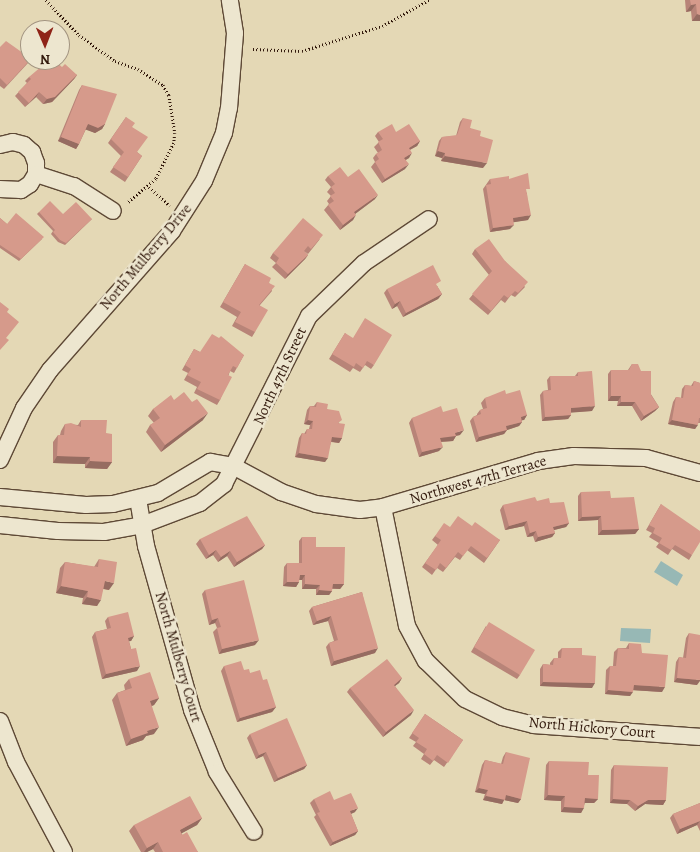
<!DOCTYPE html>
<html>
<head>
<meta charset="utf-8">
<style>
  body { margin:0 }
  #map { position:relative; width:700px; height:852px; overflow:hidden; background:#e4d8b5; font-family:Alegreya,serif }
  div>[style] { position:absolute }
  .water>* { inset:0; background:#97b8b5 }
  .path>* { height:2.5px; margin-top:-1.25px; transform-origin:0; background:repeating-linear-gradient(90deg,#32190c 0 1px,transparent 0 3.5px) }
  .roads { filter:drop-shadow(1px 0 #5e4936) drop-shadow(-1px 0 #5e4936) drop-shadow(0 1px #5e4936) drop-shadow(0 -1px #5e4936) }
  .minor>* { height:16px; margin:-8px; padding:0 8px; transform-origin:8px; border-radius:8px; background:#ede6cf }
  .wall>* { inset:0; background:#b88478 }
  .shaded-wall>* { inset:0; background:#966c61 }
  .building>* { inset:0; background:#d69a8b }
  span { translate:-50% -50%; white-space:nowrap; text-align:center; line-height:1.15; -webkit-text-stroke:5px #ede6cf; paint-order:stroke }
  .street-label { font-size:15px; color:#32190c }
  .north { position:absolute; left:20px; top:20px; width:50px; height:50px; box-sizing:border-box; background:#ede6cf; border:1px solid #a29481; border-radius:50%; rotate:179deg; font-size:14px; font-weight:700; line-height:20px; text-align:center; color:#32190c }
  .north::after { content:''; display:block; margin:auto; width:18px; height:22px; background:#8f2418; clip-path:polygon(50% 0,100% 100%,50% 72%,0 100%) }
</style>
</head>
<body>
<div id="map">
  <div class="water">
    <div style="clip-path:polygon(661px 561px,683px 575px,677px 586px,654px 572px)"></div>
    <div style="clip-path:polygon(621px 628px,651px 629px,650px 643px,620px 641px)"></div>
  </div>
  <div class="path">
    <div style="left:46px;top:0;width:48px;rotate:46.7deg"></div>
    <div style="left:79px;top:35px;width:44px;rotate:35.8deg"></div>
    <div style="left:115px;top:61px;width:24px;rotate:19deg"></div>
    <div style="left:138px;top:69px;width:30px;rotate:33deg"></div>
    <div style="left:163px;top:85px;width:12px;rotate:59deg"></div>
    <div style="left:169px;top:95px;width:38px;rotate:81deg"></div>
    <div style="left:175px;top:133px;width:10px;rotate:96deg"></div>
    <div style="left:174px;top:143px;width:40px;rotate:116.6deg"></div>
    <div style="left:156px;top:179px;width:38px;rotate:140deg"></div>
    <div style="left:253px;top:49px;width:49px;rotate:2.3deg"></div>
    <div style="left:302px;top:51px;width:84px;rotate:-17.4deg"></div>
    <div style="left:382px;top:26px;width:54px;rotate:-29deg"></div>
    <div style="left:149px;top:187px;width:28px;rotate:42deg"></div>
  </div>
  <div class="roads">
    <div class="minor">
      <div style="left:0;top:145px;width:13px;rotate:-13deg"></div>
      <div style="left:13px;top:142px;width:11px;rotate:15deg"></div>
      <div style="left:24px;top:145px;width:11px;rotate:41deg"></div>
      <div style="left:32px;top:152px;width:12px;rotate:70deg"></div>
      <div style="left:36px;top:163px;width:11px;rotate:90deg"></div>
      <div style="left:36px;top:174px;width:12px;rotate:121deg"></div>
      <div style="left:30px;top:184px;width:11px;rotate:146deg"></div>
      <div style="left:21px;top:190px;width:21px;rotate:-177deg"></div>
      <div style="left:36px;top:174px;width:40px;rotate:18deg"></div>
      <div style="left:74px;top:186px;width:46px;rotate:32.7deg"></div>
      <div style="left:0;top:460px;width:57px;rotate:-65.2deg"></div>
      <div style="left:24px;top:408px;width:46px;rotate:-55.6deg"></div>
      <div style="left:50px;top:370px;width:185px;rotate:-48.7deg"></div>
      <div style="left:172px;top:231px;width:59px;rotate:-57.4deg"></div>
      <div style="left:204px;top:181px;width:52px;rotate:-67.4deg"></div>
      <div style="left:224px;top:133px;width:25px;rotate:-79deg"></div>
      <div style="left:229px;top:108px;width:75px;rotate:-85.4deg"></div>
      <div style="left:235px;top:33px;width:33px;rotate:-99deg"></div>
      <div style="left:0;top:497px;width:86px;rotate:5.3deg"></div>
      <div style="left:86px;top:505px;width:27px;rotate:-2deg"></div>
      <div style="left:113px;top:504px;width:46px;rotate:-13.7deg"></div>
      <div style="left:158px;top:493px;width:61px;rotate:-30.8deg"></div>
      <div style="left:210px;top:462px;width:23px;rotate:10deg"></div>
      <div style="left:233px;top:466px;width:55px;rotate:28.4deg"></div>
      <div style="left:281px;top:492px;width:37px;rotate:19deg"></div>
      <div style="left:316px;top:504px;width:44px;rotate:7.8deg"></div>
      <div style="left:360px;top:510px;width:23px;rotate:-7deg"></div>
      <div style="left:383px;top:507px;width:162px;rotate:-16.5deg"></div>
      <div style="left:538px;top:461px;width:36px;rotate:-8deg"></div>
      <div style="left:574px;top:456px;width:72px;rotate:1.6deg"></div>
      <div style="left:646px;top:458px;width:56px;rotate:15.5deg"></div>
      <div style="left:138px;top:499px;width:48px;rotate:80.3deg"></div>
      <div style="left:146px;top:546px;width:170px;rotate:74.3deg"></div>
      <div style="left:192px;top:710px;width:67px;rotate:68deg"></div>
      <div style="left:217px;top:772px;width:70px;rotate:58.3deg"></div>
      <div style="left:383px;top:507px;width:121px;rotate:78.6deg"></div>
      <div style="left:407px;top:626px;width:40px;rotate:62deg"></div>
      <div style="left:426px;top:661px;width:54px;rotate:44.3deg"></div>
      <div style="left:465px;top:699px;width:41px;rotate:25.9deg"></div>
      <div style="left:502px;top:717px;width:33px;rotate:14deg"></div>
      <div style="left:534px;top:725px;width:166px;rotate:4.1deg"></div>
      <div style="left:0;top:525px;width:58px;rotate:5.9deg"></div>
      <div style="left:58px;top:531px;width:46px;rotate:1.2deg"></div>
      <div style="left:104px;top:532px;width:39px;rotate:-10deg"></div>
      <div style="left:142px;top:525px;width:62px;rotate:-20.8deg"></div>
      <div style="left:200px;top:503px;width:31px;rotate:-38deg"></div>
      <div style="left:224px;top:484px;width:188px;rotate:-63.2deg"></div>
      <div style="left:309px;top:316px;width:76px;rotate:-43.9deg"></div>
      <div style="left:364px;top:263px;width:78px;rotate:-34.1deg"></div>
      <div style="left:0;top:721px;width:44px;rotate:68.7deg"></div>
      <div style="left:16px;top:762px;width:102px;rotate:61.9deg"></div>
    </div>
  </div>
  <div class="wall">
    <div style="clip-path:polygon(685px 0,700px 0,700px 21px,692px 21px,691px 11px,686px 12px)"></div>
    <div style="clip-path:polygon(0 47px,28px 63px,4px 89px,0 86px)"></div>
    <div style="clip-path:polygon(62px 67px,77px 75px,74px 79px,52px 102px,43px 104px,36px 97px,25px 107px,15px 96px,27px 83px,25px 81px,29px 77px)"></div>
    <div style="clip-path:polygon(82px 85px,105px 124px,102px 129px,95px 133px,86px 129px,79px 144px,76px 149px,58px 141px,79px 90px)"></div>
    <div style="clip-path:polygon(126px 117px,132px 127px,137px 152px,142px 156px,125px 182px,110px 172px,121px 156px,108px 143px)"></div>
    <div style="clip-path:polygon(463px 118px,470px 128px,480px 136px,483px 168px,441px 161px,442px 158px,435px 156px,439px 141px,442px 137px,456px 136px,460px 122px)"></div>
    <div style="clip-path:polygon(378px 132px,396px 132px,420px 141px,417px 146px,410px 150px,409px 158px,406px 160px,405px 169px,382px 183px,371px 167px,375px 162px,373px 158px,376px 154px,378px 153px,374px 147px,379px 142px,375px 136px)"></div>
    <div style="clip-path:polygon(328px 176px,348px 177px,375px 199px,355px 214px,353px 220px,340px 230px,324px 210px,329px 204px,327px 201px,331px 196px,327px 192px,331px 187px,325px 180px)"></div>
    <div style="clip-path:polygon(490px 179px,509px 179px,527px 193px,528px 220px,513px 222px,510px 229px,490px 232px,483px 189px)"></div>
    <div style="clip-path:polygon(39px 212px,63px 214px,92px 219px,65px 245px,58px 242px,51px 234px,53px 231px,37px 214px)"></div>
    <div style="clip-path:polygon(0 218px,7px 224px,42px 239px,19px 261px,0 248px)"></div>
    <div style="clip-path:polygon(320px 239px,308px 254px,304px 251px,308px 255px,305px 259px,285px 279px,272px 267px,276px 263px,270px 258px,273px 253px)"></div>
    <div style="clip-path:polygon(475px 249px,505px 261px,525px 287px,515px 297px,511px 295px,505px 303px,501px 300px,488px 315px,469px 299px,489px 275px,472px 254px)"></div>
    <div style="clip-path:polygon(245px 264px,269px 283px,272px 291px,260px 305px,255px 332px,252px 337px,232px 326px,237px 317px,220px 307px)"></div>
    <div style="clip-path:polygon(437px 286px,442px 294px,438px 299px,403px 317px,397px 306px,392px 309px,384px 293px,387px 289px,438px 286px)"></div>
    <div style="clip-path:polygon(345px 333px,374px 365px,371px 369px,365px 365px,360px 372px,353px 368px,350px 372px,329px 359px)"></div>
    <div style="clip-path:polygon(194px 349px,200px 352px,244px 355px,234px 373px,230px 371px,220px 400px,217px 405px,194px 393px,197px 387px,184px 380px,188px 373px,182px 370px)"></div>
    <div style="clip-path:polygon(632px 364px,659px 407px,655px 411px,641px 421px,632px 406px,617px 406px,618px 401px,608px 401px,608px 374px,611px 370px,628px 370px)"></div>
    <div style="clip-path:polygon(578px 372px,592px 411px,571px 412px,571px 415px,568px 419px,542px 421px,540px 395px,543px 391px,548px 390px,547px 380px,550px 376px,575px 376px)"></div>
    <div style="clip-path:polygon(694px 381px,700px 383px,700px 423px,698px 423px,695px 429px,668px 424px,673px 402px,676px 397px,681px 398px,682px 389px,685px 385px,691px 386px)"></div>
    <div style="clip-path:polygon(506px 394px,527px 415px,524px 420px,522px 420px,522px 422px,519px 426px,507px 430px,504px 434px,476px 442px,470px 421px,473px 417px,477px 415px,477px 414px,480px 410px,483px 409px,481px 403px,485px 398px)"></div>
    <div style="clip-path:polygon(174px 400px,192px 402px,203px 420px,161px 452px,146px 432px,150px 425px,154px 423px,148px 416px,153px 409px)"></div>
    <div style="clip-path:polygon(317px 402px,327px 409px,339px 423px,342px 438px,339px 443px,331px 442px,325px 462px,295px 457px,299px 438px,302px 433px,304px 434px,307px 429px,309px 429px,310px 425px,304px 424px,307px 410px,310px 406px,314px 406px)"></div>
    <div style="clip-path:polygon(443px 412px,460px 435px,456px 436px,453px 441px,441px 442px,439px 451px,419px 457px,409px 423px,412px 418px)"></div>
    <div style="clip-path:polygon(81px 420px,106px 433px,112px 462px,107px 469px,85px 468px,85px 464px,53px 463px,53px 442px,58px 435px,60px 435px,61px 431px,65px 424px,78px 425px)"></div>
    <div style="clip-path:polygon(581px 492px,611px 498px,639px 529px,635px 534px,598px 535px,598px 520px,578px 521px,578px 496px)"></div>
    <div style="clip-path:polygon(537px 501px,550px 503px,569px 523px,566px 527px,554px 530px,555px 533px,552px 537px,535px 542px,533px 536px,527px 537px,524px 526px,505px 530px,500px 510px,503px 505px)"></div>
    <div style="clip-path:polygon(661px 504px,692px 555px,689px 560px,672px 549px,668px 555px,656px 547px,659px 543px,649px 537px,652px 533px,646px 530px)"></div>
    <div style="clip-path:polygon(472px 526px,500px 540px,484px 563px,467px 550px,460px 560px,455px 557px,443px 572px,437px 568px,432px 575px,422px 567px,438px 545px,432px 540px,435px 536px,450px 527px)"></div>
    <div style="clip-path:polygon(302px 537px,316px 547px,344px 584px,340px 589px,332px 589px,332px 591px,329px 595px,316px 595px,316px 589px,302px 589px,302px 580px,299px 580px,299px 582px,296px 587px,283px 586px,284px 567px,287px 563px,299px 563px,299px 541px)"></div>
    <div style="clip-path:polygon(200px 539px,265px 545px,262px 549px,234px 567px,227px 556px,218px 562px,213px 555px,206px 559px,196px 544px)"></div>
    <div style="clip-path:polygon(99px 559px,109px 590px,103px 589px,97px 606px,82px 604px,83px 598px,56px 593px,60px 568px,65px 562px,94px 567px)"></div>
    <div style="clip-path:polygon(205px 590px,255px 645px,219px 654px,213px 632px,217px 628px,215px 623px,209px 625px,202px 594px)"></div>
    <div style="clip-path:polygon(362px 592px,375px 653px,331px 666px,326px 647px,329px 643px,334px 641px,328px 621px,313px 625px,309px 611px,312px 607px)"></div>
    <div style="clip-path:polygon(108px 617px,134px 636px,131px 641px,129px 641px,137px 671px,102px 679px,92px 637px,95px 632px,107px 629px,105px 621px)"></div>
    <div style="clip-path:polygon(486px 626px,520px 675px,517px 679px,471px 652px)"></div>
    <div style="clip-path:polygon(689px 633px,697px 685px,674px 682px,676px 662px,679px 657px,683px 658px,686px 638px)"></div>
    <div style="clip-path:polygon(629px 643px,642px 653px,662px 692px,633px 690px,630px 696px,605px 694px,606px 670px,610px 666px,613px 666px,614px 652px,618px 648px,626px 648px)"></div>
    <div style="clip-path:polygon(562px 648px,582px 655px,592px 688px,540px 686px,540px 669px,543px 664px,550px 665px,550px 663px,554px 658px,558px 658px,558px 652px)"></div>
    <div style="clip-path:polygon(224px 666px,244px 670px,250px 673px,276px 707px,272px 712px,237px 722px,221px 671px)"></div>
    <div style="clip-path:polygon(402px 678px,399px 683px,395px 686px,411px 715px,383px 737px,347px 692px,350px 688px)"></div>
    <div style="clip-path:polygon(129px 679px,159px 698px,154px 705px,152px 706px,154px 734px,146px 736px,143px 740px,126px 746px,112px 700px,117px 693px,125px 690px,124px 685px)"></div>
    <div style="clip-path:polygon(425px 714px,463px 740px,444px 767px,434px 760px,430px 765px,421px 759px,424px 754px,413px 746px,416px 742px,409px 738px)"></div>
    <div style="clip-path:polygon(250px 734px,307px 765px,304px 769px,274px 782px,263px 756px,256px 759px,247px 738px)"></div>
    <div style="clip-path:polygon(506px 752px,521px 799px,518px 803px,504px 800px,502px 804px,483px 800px,485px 794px,475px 792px,482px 765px,485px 760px,501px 764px,503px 757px)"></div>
    <div style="clip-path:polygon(549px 761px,588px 775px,598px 799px,594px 803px,585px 803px,581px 813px,561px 812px,561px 801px,544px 800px,546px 765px)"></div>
    <div style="clip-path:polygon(614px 765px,666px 800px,663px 805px,645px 804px,635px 811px,627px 804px,610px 803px,611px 770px)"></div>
    <div style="clip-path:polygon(314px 799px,334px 800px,355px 812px,351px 814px,358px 831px,355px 835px,330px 846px,314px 817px,316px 815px,310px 803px)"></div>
    <div style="clip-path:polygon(700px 803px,700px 831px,697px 825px,677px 834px,670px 818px,673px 814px)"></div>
    <div style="clip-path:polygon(202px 818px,197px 825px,181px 833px,198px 852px,155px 852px,153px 849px,147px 852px,141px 852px,129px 831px,134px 825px)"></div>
  </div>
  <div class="shaded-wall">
    <div style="clip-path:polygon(696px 4px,691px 11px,686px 12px,691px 5px)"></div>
    <div style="clip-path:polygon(697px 14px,700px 15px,700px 21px,692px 21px)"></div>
    <div style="clip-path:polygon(77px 75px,74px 79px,52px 102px,43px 104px,47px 99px)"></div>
    <div style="clip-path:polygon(39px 92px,36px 97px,25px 107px,29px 103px)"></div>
    <div style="clip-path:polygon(88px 124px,105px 124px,102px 129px,95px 133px,84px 129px)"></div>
    <div style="clip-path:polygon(61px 137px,79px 144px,76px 149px,58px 141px)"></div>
    <div style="clip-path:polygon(420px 141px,417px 146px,405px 152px,409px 148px)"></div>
    <div style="clip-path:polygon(438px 151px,445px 153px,442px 158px,435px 156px)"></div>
    <div style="clip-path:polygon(412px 153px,409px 158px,401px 162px,404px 158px)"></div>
    <div style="clip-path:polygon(445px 156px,487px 163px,483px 168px,441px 161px)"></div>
    <div style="clip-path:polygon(409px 164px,405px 169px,382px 183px,385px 179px)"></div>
    <div style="clip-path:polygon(378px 195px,375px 199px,351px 217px,354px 212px)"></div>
    <div style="clip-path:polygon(356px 215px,353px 220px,340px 230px,343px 225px)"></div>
    <div style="clip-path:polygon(531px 215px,528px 220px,509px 223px,513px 218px)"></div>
    <div style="clip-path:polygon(514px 225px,510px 229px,490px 232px,493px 228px)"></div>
    <div style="clip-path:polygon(308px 255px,305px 259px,285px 279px,288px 274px)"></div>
    <div style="clip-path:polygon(442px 294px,438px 299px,403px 317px,406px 313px)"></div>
    <div style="clip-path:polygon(400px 301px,397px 306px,392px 309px,395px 304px)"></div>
    <div style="clip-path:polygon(611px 396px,621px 396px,618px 401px,608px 401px)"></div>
    <div style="clip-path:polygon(621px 402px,635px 402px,632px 406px,617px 406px)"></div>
    <div style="clip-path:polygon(595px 406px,592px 411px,567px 413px,571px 408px)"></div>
    <div style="clip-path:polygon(659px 407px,655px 411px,641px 421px,644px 416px)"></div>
    <div style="clip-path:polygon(208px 413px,203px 420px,161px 452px,165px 445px)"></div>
    <div style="clip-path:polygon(527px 415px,524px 420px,518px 421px,521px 417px)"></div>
    <div style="clip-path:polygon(571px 415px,568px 419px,542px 421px,545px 417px)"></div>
    <div style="clip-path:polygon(308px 420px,313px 421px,310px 425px,304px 424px)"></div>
    <div style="clip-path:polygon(672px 420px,698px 425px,695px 429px,668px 424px)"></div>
    <div style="clip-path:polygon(522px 422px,519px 426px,507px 430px,504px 434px,476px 442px,479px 437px,506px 426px)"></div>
    <div style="clip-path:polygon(464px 430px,460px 435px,454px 436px,456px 436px,453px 441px,437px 442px,440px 438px)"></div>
    <div style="clip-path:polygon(332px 437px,342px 438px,339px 443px,328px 441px)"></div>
    <div style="clip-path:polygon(443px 447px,439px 451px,419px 457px,422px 452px)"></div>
    <div style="clip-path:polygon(299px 453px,328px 458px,325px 462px,295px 457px)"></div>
    <div style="clip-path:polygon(57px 456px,90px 457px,85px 464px,53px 463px)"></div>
    <div style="clip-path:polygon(90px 461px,112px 462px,107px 469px,85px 468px)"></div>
    <div style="clip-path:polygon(601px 516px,598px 520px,578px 521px,582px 517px)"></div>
    <div style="clip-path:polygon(527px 521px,524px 526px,505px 530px,509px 526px)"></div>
    <div style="clip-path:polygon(569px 523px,566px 527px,550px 531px,553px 527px)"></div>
    <div style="clip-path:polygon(639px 529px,635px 534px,598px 535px,602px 530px)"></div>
    <div style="clip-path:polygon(536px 531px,533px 536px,527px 537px,530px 533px)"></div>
    <div style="clip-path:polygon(555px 533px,552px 537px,535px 542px,538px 537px)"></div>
    <div style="clip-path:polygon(265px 545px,262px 549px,234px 567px,237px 562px)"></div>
    <div style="clip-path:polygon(216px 550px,213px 555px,206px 559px,209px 555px)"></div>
    <div style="clip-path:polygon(230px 551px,227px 556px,218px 562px,221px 557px)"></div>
    <div style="clip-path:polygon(300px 575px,305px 575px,302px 580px,296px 580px)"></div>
    <div style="clip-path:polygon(105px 581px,114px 583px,109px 590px,100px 588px)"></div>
    <div style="clip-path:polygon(287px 582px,299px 582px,296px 587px,283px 586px)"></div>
    <div style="clip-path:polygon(305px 584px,320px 585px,316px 589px,302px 589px)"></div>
    <div style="clip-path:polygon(333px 584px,344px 584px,340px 589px,329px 588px)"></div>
    <div style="clip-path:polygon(61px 586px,88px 591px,83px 598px,56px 593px)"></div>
    <div style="clip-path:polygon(319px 590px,332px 591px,329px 595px,316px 595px)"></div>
    <div style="clip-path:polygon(87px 597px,101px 600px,97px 606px,82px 604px)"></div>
    <div style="clip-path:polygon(331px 616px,328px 621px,313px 625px,317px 621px)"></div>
    <div style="clip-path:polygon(218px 618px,215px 623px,209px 625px,212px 620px)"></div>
    <div style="clip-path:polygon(134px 636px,131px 641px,125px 642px,128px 638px)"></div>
    <div style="clip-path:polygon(259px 640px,255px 645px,219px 654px,222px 649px)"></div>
    <div style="clip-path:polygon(378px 648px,375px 653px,331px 666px,334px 661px)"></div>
    <div style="clip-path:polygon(140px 666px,137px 671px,102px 679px,106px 674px)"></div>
    <div style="clip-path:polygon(402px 678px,399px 683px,391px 689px,394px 685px)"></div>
    <div style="clip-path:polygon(677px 678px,700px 680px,700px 681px,697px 685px,674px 682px)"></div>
    <div style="clip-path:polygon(543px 682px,595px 683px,592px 688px,540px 686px)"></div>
    <div style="clip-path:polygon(634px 685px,665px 687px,662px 692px,630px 690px)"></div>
    <div style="clip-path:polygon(608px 690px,633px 692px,630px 696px,605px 694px)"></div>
    <div style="clip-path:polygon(159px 698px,154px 705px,146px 708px,150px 701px)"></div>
    <div style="clip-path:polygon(276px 707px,272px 712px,237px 722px,240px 718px)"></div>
    <div style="clip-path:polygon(414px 710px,411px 715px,383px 737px,386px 732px)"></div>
    <div style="clip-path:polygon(159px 727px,154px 734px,146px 736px,143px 740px,126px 746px,131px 739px,147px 731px)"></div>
    <div style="clip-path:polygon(266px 752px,263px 756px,256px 759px,259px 755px)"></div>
    <div style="clip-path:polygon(307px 765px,304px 769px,274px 782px,278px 778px)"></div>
    <div style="clip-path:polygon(479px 788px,488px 790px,485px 794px,475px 792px)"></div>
    <div style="clip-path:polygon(506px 795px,521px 799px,518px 803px,504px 800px,502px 804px,483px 800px,486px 796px)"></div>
    <div style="clip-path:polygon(548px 795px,565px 796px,561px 801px,544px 800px)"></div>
    <div style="clip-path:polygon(585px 798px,598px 799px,594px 803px,582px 803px)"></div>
    <div style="clip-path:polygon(613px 799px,630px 800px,627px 804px,610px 803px)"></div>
    <div style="clip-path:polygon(648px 800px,666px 800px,663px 805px,645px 804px,635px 811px,638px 806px)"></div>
    <div style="clip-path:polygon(564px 807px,584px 808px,581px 813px,561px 812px)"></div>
    <div style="clip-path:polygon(358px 808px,355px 812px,346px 816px,350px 811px)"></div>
    <div style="clip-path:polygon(202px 818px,197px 825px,175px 837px,180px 830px)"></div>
    <div style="clip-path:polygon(700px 821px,697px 825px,677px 834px,680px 829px)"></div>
    <div style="clip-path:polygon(358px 831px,355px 835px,330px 846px,333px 842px)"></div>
    <div style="clip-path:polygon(158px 842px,153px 849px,147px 852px,144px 852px,147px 848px)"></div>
  </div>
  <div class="building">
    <div style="clip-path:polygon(690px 0,700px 0,700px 15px,697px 14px,696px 4px,691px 5px)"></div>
    <div style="clip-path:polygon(6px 41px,30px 58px,30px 60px,7px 85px,0 78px,0 47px)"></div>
    <div style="clip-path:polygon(49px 60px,54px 60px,62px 67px,65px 64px,77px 75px,55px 97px,47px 99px,39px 92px,29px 103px,18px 92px,31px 79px,29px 77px)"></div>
    <div style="clip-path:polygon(82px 85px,117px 94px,105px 124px,98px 128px,88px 124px,79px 144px,61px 137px)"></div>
    <div style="clip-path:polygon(126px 117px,135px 123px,132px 127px,148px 137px,137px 152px,142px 156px,128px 177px,113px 167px,124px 152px,111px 139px)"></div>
    <div style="clip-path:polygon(463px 118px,472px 120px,470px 128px,481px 131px,480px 136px,493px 140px,487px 163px,445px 156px,445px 153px,438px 151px,442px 137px,457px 135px)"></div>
    <div style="clip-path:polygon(392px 124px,396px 132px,409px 124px,420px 141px,409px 148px,412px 153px,404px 158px,409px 164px,385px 179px,375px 162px,379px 159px,376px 154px,382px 150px,378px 142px,383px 139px,378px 132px)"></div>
    <div style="clip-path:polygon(340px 167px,348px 177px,359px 169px,378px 195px,354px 212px,356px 215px,343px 225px,328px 205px,334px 201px,330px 196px,335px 193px,331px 187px,335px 184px,328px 176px)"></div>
    <div style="clip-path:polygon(528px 173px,530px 189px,526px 189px,531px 215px,513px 218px,514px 225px,493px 228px,486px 185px,491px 184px,490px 179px,509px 176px,509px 179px)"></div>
    <div style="clip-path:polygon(50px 201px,63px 214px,76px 202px,92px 219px,66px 243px,60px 240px,53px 232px,55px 230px,39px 212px)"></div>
    <div style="clip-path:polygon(16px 213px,44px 237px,21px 259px,0 245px,0 218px,7px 224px)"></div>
    <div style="clip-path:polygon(303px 218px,323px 235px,311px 249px,308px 246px,304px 251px,308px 255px,288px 274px,276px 263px,279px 258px,273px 253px)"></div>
    <div style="clip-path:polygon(489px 239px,505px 261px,528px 282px,518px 293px,515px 291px,508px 298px,504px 295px,491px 311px,472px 294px,492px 271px,475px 249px)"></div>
    <div style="clip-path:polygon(245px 264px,271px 278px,269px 283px,275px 286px,259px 305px,268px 310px,255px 332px,235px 322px,241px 312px,223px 302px)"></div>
    <div style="clip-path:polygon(433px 265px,441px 281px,436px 284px,442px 294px,406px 313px,400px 301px,395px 304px,387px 289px)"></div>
    <div style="clip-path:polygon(0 302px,9px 309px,7px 312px,19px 322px,6px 338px,9px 340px,0 350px)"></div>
    <div style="clip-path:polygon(365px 318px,392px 335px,374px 365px,367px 361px,363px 368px,356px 363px,354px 367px,332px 354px,345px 333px,353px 338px)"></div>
    <div style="clip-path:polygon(212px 334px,219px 338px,221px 336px,244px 355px,237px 368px,233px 366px,228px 375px,232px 377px,220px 400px,197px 389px,201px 382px,187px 375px,191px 369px,185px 365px,194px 349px,200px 352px)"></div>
    <div style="clip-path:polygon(632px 364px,638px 364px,641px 371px,651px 371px,651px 395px,659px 407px,644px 416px,635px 402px,621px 402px,621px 396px,611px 396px,611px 370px,629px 370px)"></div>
    <div style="clip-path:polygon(592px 371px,595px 406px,571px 408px,571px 415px,545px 417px,543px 391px,551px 390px,550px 376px,578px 376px,578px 372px)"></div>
    <div style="clip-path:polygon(694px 381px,700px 383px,700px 418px,699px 418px,698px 425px,672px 420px,676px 397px,683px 398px,685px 385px,693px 386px)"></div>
    <div style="clip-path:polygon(505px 390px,506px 394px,520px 390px,527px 415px,521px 417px,522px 422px,506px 426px,507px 430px,479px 437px,473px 417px,481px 414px,480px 410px,487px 408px,485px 398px)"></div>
    <div style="clip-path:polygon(184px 392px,192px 402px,197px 399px,208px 413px,165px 445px,150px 425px,160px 418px,153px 409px,171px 395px,174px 400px)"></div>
    <div style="clip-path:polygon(317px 402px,328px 404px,327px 409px,339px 411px,342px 420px,338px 423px,345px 424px,342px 438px,332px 437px,328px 458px,299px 453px,302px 433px,306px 434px,307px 429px,312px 429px,313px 421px,308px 420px,310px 406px,316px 407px)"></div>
    <div style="clip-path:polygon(441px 406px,443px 412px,457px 408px,464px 430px,455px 433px,456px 436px,440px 438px,443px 447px,422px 452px,412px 418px)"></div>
    <div style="clip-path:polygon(81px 420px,107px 420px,106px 433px,112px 434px,112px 462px,90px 461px,90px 457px,57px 456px,58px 435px,64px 435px,65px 424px,71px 423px,81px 427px)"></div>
    <div style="clip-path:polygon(610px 491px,611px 498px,634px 497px,639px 529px,602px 530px,601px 516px,582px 517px,581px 492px)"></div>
    <div style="clip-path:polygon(535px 497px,537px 501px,549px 498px,550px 503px,564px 502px,569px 523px,553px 527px,555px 533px,538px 537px,536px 531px,530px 533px,527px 521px,509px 526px,503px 505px)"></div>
    <div style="clip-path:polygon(661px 504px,700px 531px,700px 542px,692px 555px,675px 545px,671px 550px,659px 543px,662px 538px,653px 533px,655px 528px,649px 525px)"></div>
    <div style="clip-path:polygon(247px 516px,265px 545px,237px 562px,230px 551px,221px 557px,216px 550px,209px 555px,200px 539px)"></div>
    <div style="clip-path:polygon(458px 516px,472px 526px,475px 522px,500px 540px,487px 558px,471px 546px,463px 556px,458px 552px,446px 568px,440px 563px,436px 570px,425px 563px,441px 540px,435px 536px,444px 523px,450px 527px)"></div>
    <div style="clip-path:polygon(302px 537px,316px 537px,316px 547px,345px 547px,344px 584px,333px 584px,332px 591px,319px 590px,320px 585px,305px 584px,305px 575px,300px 575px,299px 582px,287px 582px,287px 563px,302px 563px)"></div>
    <div style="clip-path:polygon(99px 559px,117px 562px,114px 583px,105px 581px,101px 600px,87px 597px,88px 591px,61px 586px,65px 562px,98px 567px)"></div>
    <div style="clip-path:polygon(244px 580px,259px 640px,222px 649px,217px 628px,221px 627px,218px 618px,212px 620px,205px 590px)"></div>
    <div style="clip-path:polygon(362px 592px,378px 648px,334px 661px,329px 643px,338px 640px,331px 616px,317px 621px,312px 607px)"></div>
    <div style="clip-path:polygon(128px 612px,134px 636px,128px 638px,131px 649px,136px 648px,140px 666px,106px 674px,95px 632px,111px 628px,108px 617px)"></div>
    <div style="clip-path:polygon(489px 622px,535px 650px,520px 675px,474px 647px)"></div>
    <div style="clip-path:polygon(689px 633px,700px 635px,700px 680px,677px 678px,679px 657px,686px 658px)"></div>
    <div style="clip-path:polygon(629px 643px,641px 644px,642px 653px,668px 655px,665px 687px,634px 685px,633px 692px,608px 690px,610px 666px,616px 666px,618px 648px,629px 649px)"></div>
    <div style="clip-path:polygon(562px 648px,582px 648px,582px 655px,596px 656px,595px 683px,543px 682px,543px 664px,553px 665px,554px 658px,561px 658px)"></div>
    <div style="clip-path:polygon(387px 659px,402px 678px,394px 685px,414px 710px,386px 732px,350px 688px)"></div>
    <div style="clip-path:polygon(241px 661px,244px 670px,249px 669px,250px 673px,260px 670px,263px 680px,267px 679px,276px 707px,240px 718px,224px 666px)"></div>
    <div style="clip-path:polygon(150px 672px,159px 698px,150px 701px,159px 727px,147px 731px,148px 733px,131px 739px,117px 693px,132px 688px,129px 679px)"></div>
    <div style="clip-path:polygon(425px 714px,463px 740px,448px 763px,437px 755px,433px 761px,424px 754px,427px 749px,416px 742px,419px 738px,412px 733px)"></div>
    <div style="clip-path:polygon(287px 718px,307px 765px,278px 778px,266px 752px,259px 755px,250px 734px)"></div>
    <div style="clip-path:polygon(506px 752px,530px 758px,521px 799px,506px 795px,505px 800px,486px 796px,488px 790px,479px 788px,485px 760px,503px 764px)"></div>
    <div style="clip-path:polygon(549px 761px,589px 762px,588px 775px,599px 775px,598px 799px,585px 798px,584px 808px,564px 807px,565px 796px,548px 795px)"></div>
    <div style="clip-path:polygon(614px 765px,668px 767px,666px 800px,648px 800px,638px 806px,630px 800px,613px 799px)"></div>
    <div style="clip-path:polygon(330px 791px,334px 800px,351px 793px,358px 808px,350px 811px,358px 831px,333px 842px,317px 813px,320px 812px,314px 799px)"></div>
    <div style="clip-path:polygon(190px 796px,202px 818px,180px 830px,182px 835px,187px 832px,198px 852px,163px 852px,158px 842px,147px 848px,134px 825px)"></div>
    <div style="clip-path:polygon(700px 803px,700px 821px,680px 829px,673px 814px)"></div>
  </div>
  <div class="street-label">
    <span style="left:146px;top:257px;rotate:-50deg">North Mulberry Drive</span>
    <span style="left:280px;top:376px;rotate:-65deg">North 47th Street</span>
    <span style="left:478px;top:480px;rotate:-16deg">Northwest 47th Terrace</span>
    <span style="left:178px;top:657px;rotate:74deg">North Mulberry Court</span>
    <span style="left:592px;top:728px;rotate:5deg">North Hickory Court</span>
  </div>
  <div class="north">N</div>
</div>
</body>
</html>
